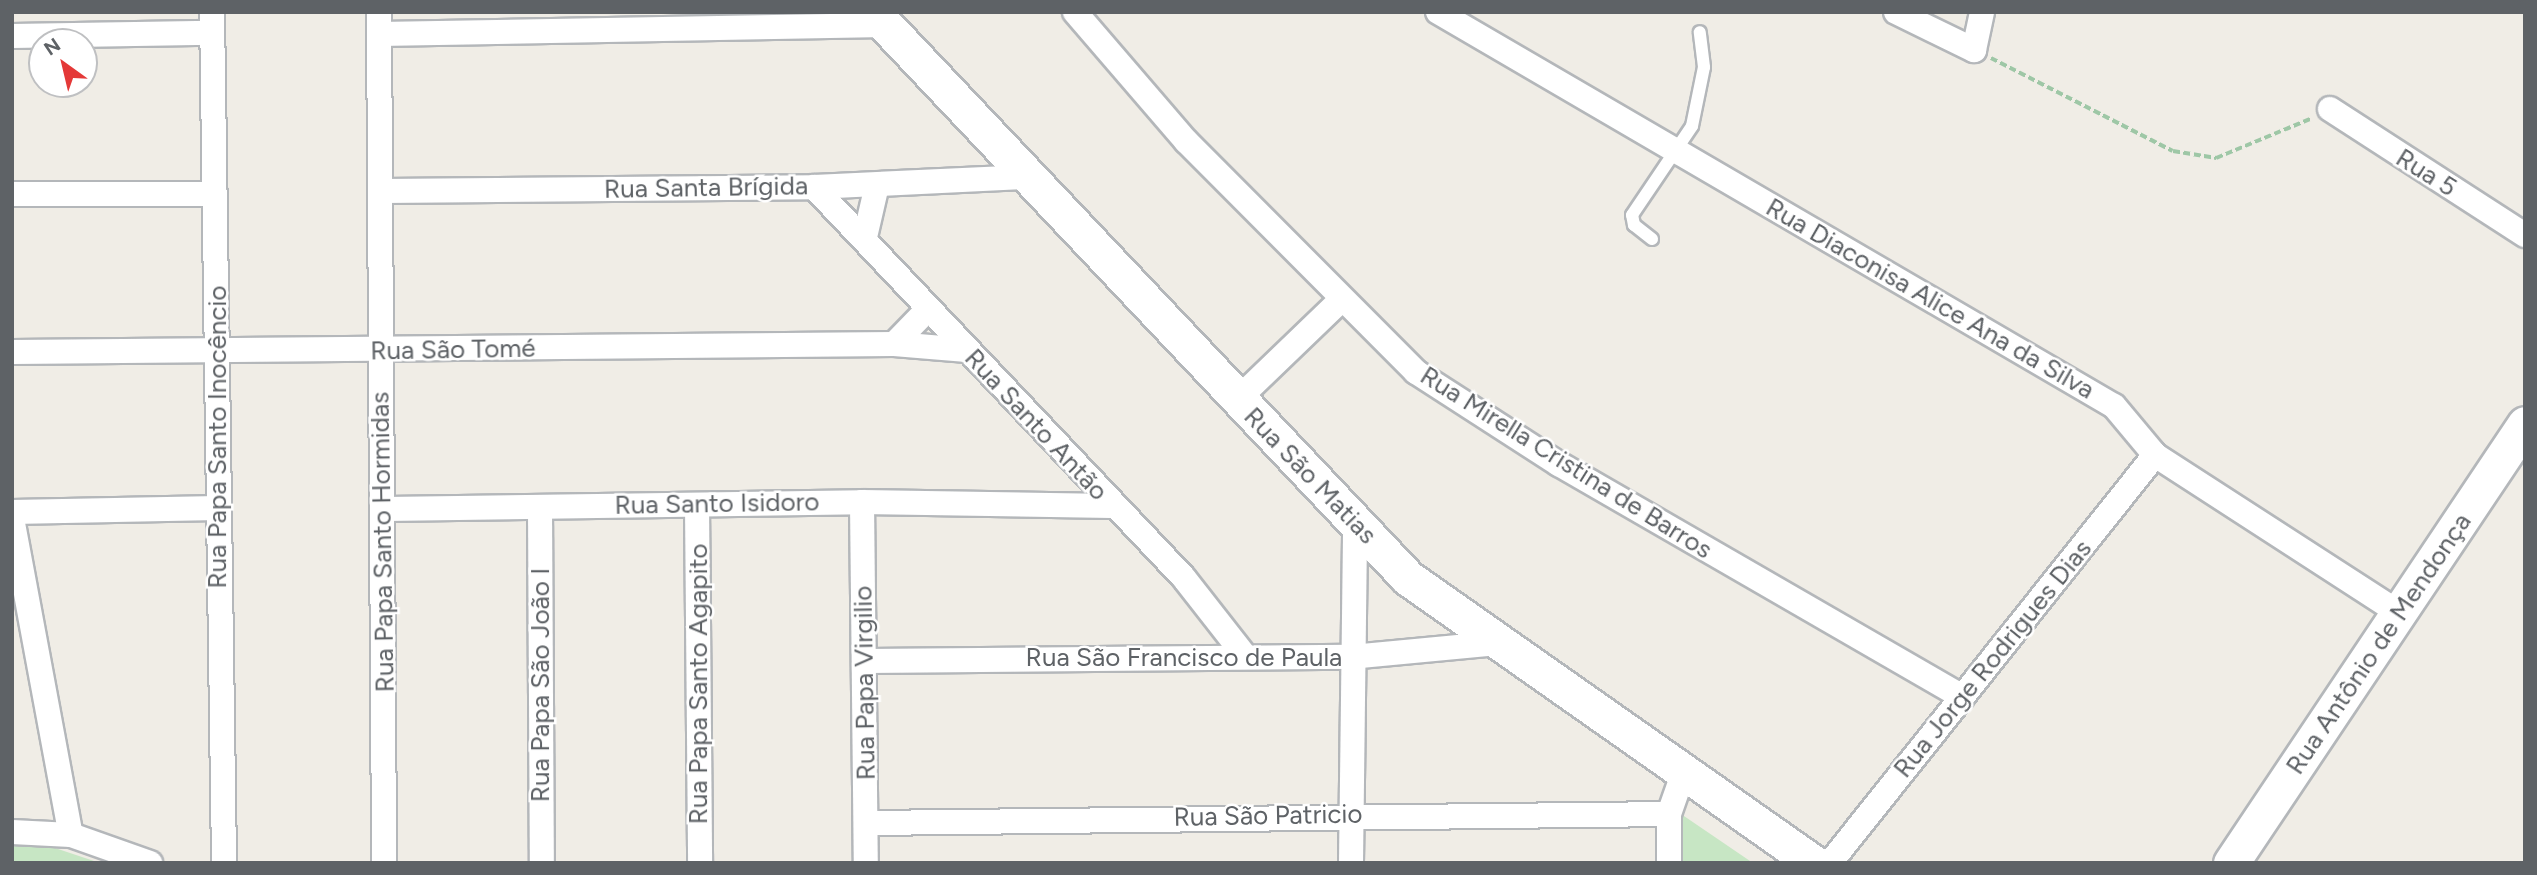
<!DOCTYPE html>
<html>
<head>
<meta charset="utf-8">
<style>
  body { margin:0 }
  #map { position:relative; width:2537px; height:875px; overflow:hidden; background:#f0ede6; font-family:Figtree,sans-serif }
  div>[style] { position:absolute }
  .green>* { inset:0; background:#c7e6c4 }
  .path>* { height:3.5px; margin-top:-1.75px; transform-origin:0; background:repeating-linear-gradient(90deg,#9ec7a6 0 7px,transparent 0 10.5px) }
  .roads { filter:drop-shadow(2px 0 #b4b7ba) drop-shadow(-2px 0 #b4b7ba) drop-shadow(0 2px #b4b7ba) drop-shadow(0 -2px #b4b7ba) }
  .lane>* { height:12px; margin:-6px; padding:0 6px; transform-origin:6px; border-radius:6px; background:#fff }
  .street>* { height:24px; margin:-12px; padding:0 12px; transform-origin:12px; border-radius:12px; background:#fff }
  .secondary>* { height:35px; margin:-17.5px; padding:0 17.5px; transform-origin:17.5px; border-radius:17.5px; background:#fff }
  span { translate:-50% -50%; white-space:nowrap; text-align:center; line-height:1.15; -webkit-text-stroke:5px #fff; paint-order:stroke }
  .street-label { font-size:26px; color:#5e6266 }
  .frame { position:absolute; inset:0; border:14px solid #5e6266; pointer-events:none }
  .north { position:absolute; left:28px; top:28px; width:70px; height:70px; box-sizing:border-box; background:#fff; border:2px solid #bfc0c2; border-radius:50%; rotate:326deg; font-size:19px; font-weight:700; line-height:28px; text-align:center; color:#5e6266 }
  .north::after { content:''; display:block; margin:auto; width:24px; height:32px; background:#e43938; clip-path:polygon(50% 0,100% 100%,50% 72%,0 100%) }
</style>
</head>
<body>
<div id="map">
  <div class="green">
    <div style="clip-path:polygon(1681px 814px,1753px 863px,1679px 863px)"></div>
    <div style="clip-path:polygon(12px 844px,43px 844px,100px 863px,12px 863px)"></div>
  </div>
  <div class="path">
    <div style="left:1991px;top:58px;width:204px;rotate:27.1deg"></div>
    <div style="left:2173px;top:151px;width:44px;rotate:9.2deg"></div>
    <div style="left:2216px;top:158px;width:102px;rotate:-22.5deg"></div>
  </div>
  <div class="roads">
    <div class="lane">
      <div style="left:1652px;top:239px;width:23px;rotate:-142deg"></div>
      <div style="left:1634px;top:225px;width:10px;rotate:-101deg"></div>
      <div style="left:1632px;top:215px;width:107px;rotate:-56deg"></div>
      <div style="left:1692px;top:126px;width:60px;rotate:-78.5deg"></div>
      <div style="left:1704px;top:67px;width:35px;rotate:-97deg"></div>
    </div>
    <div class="street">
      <div style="left:212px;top:12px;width:851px;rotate:89.19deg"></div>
      <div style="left:379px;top:12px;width:851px;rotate:89.66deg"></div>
      <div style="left:1075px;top:12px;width:170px;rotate:49.3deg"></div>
      <div style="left:1186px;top:141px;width:326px;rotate:45.1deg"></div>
      <div style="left:1416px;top:372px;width:170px;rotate:32.8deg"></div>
      <div style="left:1559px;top:464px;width:466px;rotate:30deg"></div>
      <div style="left:1438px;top:12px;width:782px;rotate:30.24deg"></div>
      <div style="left:2114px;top:406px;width:64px;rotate:50.1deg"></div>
      <div style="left:2155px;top:455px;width:293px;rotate:32.9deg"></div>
      <div style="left:1896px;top:12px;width:87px;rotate:26deg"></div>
      <div style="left:1974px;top:50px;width:39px;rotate:-78deg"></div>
      <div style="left:379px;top:34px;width:507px;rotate:-1.02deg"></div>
      <div style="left:12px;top:36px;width:200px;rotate:-0.9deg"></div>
      <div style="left:2330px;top:109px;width:232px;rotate:32.9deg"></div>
      <div style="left:814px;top:187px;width:538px;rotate:46.58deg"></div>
      <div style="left:1184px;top:578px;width:99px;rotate:52deg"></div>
      <div style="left:383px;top:191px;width:431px;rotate:-0.5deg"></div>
      <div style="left:814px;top:187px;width:215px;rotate:-2.7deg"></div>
      <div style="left:12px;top:194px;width:203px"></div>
      <div style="left:865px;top:237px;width:53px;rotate:-77deg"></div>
      <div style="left:894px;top:344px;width:49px;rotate:-45.8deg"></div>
      <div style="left:12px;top:352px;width:882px;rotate:-0.52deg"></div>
      <div style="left:894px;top:344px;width:73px;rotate:4.7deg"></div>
      <div style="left:1237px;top:400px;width:146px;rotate:-43.9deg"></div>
      <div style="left:862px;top:502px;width:361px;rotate:89.4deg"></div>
      <div style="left:697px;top:505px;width:358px;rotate:89.5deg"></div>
      <div style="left:540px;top:507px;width:356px;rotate:89.7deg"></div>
      <div style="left:386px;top:509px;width:476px;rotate:-0.8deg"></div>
      <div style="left:862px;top:502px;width:250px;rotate:0.9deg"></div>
      <div style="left:12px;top:512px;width:206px;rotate:-1.1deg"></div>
      <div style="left:12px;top:518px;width:322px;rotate:79.5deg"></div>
      <div style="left:867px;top:661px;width:484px;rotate:-0.5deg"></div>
      <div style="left:1351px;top:657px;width:150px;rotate:-5.4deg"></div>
      <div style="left:867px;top:823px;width:802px;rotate:-0.64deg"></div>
      <div style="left:12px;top:832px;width:59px;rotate:2.9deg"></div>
      <div style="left:71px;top:835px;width:84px;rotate:19.5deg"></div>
      <div style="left:1351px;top:863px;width:337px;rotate:-89.3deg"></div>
      <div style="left:1669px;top:863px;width:49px;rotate:-90deg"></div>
      <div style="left:1669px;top:814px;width:42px;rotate:-70.7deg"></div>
      <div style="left:1830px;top:863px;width:522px;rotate:-51.46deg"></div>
    </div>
    <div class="secondary">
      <div style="left:873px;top:12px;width:779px;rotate:46.61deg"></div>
      <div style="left:1408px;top:578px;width:496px;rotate:35.1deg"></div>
      <div style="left:2231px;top:863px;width:528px;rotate:-56.19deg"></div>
    </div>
  </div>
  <div class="street-label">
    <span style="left:2426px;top:173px;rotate:32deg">Rua 5</span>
    <span style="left:706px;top:188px;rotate:-1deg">Rua Santa Brígida</span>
    <span style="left:1930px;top:299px;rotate:30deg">Rua Diaconisa Alice Ana da Silva</span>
    <span style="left:453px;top:350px;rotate:-1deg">Rua São Tomé</span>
    <span style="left:1036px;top:425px;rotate:47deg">Rua Santo Antão</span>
    <span style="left:218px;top:437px;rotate:-90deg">Rua Papa Santo Inocêncio</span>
    <span style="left:1566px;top:463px;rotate:32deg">Rua Mirella Cristina de Barros</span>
    <span style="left:1310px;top:476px;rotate:46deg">Rua São Matias</span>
    <span style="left:717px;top:504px;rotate:-1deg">Rua Santo Isidoro</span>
    <span style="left:383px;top:542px;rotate:-91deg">Rua Papa Santo Hormidas</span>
    <span style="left:2379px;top:644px;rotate:-56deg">Rua Antônio de Mendonça</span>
    <span style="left:1184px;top:658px">Rua São Francisco de Paula</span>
    <span style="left:1993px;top:659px;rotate:-51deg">Rua Jorge Rodrigues Dias</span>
    <span style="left:865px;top:683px;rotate:-91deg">Rua Papa Virgilio</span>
    <span style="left:699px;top:684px;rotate:-90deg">Rua Papa Santo Agapito</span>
    <span style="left:541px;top:685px;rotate:-90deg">Rua Papa São João I</span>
    <span style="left:1268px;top:816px;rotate:-1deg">Rua São Patricio</span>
  </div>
  <div class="frame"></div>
  <div class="north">N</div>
</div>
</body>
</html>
